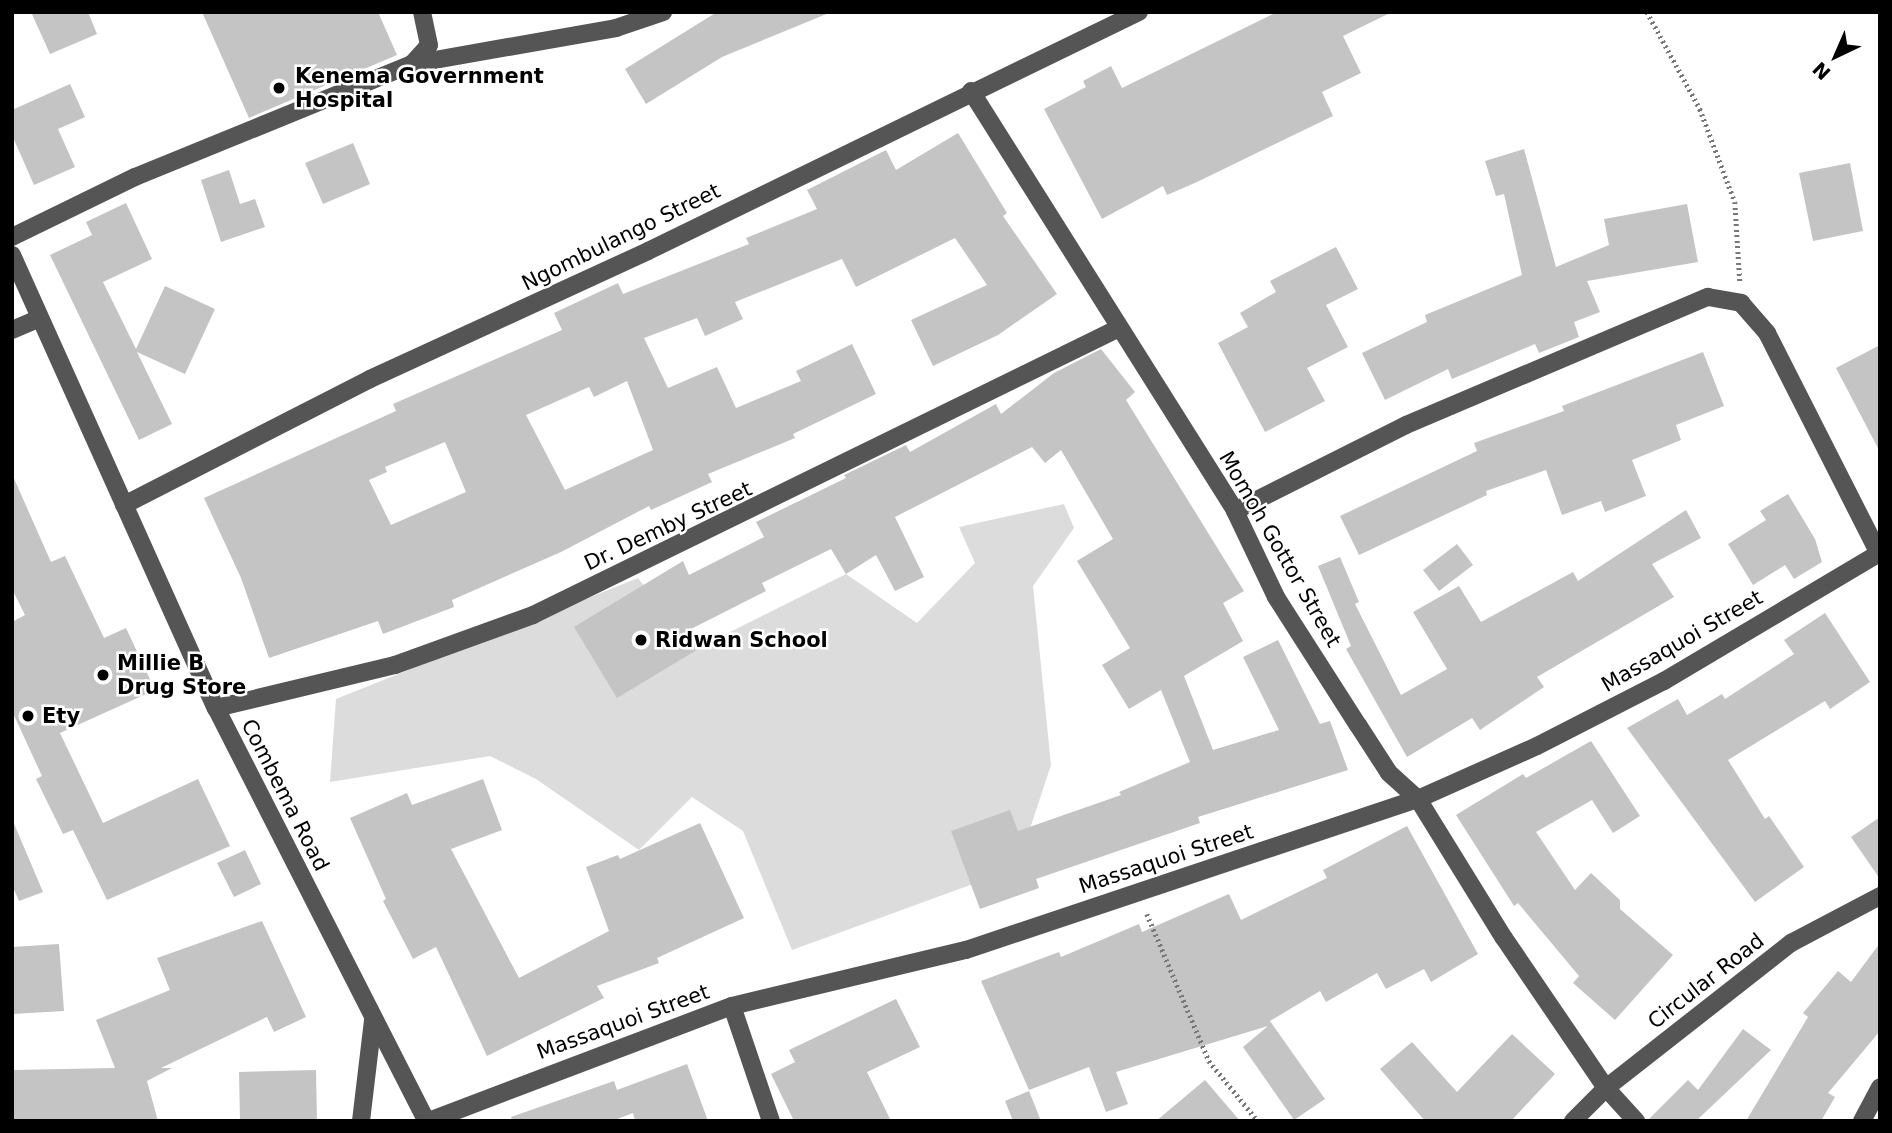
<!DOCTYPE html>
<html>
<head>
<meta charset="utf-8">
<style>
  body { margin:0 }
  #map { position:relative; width:1892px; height:1133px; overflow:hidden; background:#fff; font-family:"DejaVu Sans",sans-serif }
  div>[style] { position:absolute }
  .green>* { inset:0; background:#dcdcdc }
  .building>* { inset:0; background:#c4c4c4 }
  .path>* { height:4.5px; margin-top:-2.25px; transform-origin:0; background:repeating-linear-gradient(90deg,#777 0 2px,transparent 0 5.5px) }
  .minor>* { height:18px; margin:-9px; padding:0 9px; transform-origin:9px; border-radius:9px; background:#555 }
  .dots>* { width:19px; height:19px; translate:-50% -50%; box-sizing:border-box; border:4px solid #fff; border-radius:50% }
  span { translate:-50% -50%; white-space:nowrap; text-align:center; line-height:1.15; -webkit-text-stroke:5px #fff; paint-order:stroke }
  .poi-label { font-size:21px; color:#000; font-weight:700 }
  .left { translate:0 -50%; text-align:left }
  .street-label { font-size:21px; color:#000 }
  .frame { position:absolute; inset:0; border:14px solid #000; pointer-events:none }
  .north { position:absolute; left:1801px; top:21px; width:70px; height:70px; -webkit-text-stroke:5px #fff; paint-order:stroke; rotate:224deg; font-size:19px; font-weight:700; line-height:28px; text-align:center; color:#000 }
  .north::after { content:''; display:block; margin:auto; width:24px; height:32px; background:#000; clip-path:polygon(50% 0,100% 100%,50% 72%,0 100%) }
</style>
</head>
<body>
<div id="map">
  <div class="green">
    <div style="clip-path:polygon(1064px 504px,1074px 528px,1033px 586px,1051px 765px,1017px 868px,792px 950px,743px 831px,692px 797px,639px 850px,536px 779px,490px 756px,330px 782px,336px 699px,638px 578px,694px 650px,846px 574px,917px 623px,975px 563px,959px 527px)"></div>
  </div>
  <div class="building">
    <div style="clip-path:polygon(31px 12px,88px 12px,97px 34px,50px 54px)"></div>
    <div style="clip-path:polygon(202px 12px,378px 12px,397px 55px,249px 118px)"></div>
    <div style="clip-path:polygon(717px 12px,829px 13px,722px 57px,646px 104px,625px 69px)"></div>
    <div style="clip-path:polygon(1277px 12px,1392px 12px,1343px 36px,1361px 73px,1322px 92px,1333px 116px,1197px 182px,1167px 195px,1163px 186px,1102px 219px,1044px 109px,1086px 87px,1083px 81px,1111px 66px,1122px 88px)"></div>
    <div style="clip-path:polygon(70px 84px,85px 117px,58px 129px,75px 167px,34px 185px,12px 135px,12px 110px)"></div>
    <div style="clip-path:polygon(evenodd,958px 133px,1007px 213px,1003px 216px,1057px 294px,998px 335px,933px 366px,911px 320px,987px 285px,955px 238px,856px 287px,842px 259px,735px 302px,743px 319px,705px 336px,697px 318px,644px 338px,668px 388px,717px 367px,736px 408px,801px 381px,796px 371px,852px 344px,876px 394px,793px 434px,795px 438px,708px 474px,712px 482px,651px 510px,649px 506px,561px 552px,452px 600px,454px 607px,383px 634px,378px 621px,269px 658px,241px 578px,204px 498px,396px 411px,393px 404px,562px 330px,554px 313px,618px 283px,623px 294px,749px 244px,746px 238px,817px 209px,807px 190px,886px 150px,896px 170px,958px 133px,627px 381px,653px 450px,565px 490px,526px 415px,589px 387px,594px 397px,627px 381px,958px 133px,445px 442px,466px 492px,391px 525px,369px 480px,387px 472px,385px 467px,445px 442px)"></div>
    <div style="clip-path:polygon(353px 143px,370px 184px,323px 204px,305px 163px)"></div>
    <div style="clip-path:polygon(1524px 149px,1556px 267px,1609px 245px,1604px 219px,1687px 204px,1698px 262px,1587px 281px,1600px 312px,1574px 322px,1579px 337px,1539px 353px,1535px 344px,1452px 379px,1448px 369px,1385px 400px,1362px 353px,1427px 322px,1425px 315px,1522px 275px,1504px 194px,1496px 196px,1485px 161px)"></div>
    <div style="clip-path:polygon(1850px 163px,1863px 231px,1813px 241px,1799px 173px)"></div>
    <div style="clip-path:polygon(229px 170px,240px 204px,255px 199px,265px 227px,221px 242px,201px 180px)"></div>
    <div style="clip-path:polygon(126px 203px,152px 259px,103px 282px,136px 349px,165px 286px,215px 309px,185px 374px,137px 352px,172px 424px,139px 440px,50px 255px,92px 235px,86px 222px)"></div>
    <div style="clip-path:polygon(1336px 247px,1358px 289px,1326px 305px,1348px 347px,1307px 368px,1325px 401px,1265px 432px,1218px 343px,1248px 327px,1240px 313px,1276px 292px,1270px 281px)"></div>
    <div style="clip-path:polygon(1880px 345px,1880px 452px,1836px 368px)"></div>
    <div style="clip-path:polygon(1101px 349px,1135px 392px,1126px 400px,1244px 591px,1223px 603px,1243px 641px,1184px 676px,1213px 750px,1279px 730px,1243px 657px,1278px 640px,1320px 724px,1330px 721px,1348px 770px,1198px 817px,1200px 823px,1036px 879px,1039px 888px,980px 909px,951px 831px,1010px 810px,1018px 831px,1121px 795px,1119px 792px,1190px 762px,1161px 690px,1129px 709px,1102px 665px,1130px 648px,1077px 561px,1113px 539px,1061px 450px,1045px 463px,1032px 447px,895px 517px,924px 577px,895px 591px,876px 555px,846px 574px,831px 549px,762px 583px,766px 591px,689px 630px,700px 648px,617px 698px,574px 627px,683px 561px,689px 575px,764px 537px,756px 522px,846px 478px,844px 475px,906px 445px,910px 452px,996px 404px,1001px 414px,1054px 373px)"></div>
    <div style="clip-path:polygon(1703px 352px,1724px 406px,1676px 425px,1681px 440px,1632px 460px,1646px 496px,1605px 512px,1601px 501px,1562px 515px,1546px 470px,1486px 491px,1487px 495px,1359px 555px,1340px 516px,1477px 451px,1474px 443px,1564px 411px,1562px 406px)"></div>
    <div style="clip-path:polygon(12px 474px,51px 562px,65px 556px,104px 638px,126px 628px,155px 690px,60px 733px,103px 823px,198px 779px,230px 846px,107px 900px,73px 830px,63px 834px,36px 779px,42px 776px,12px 711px,12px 622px,25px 615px,12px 589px)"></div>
    <div style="clip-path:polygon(1788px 494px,1815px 539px,1822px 562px,1794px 579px,1785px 565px,1753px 585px,1728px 544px,1766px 520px,1760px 511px)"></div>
    <div style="clip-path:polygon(1686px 510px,1701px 538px,1652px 564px,1674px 597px,1537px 677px,1544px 687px,1480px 730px,1472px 718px,1407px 757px,1346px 649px,1351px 646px,1318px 566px,1340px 557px,1359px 602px,1355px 604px,1401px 695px,1447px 669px,1413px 612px,1459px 586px,1481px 622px,1573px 572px,1578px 581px)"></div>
    <div style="clip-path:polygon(1457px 544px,1473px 565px,1439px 591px,1423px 570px)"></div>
    <div style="clip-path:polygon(1825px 613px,1870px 682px,1830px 709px,1825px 701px,1728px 760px,1765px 819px,1769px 816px,1804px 867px,1755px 902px,1627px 728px,1678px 699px,1687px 715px,1722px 694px,1725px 699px,1794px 654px,1784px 640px)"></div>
    <div style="clip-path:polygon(1591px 741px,1640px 816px,1613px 833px,1592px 800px,1536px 832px,1575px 890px,1591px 873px,1620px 900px,1620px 909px,1673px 955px,1615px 1020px,1573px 983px,1579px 976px,1518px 903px,1514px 906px,1456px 815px,1523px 774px,1526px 778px)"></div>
    <div style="clip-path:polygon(483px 779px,502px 830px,451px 849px,519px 978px,609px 931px,586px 867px,618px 855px,620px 859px,700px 823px,744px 918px,657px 958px,659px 963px,597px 986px,604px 998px,487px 1056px,436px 947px,413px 959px,383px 901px,386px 899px,350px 818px,407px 793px,412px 805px)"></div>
    <div style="clip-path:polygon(1880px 817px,1880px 879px,1851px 837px)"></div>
    <div style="clip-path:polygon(12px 819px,43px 892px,19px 901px,12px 885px)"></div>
    <div style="clip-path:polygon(1407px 826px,1478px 954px,1431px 982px,1424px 969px,1386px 989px,1377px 973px,1326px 1002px,1320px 991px,1270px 1021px,1325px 1099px,1294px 1120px,1243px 1047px,1268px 1026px,1116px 1072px,1128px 1104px,1106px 1112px,1089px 1067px,1029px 1090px,981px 981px,1059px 952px,1061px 957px,1139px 924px,1142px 932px,1229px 894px,1241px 920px,1327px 878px,1323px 870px)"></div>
    <div style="clip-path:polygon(245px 850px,261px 884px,234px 897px,217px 863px)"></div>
    <div style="clip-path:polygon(262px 921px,306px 1017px,274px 1032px,267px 1017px,161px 1068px,172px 1068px,147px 1081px,158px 1121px,12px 1121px,12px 1070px,115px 1068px,96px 1020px,170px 990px,157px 958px)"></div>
    <div style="clip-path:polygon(1880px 943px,1880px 1031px,1828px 1093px,1835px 1097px,1821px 1121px,1746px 1121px,1808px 1017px,1803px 1013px,1838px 971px,1851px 982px)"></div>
    <div style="clip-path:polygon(59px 944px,64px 1011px,12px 1014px,12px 947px)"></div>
    <div style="clip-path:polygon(896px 999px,920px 1047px,867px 1072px,891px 1121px,794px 1121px,771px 1074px,795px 1062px,789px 1050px)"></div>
    <div style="clip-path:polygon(1743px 1029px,1771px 1050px,1696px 1121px,1647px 1121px,1688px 1080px,1698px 1090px)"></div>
    <div style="clip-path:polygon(1512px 1034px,1555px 1074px,1511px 1121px,1425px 1121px,1380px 1069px,1412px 1042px,1457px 1092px)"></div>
    <div style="clip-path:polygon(687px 1064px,708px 1121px,635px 1121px,633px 1113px,612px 1121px,512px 1121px,511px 1117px,614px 1081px,617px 1090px)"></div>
    <div style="clip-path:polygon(316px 1070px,317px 1121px,240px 1121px,239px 1072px)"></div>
    <div style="clip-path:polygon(1205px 1080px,1240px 1121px,1156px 1121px)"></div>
    <div style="clip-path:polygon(1029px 1091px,1041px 1121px,1013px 1121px,1005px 1101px)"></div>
  </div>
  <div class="path">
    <div style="left:1647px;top:12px;width:111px;rotate:61.3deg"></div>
    <div style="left:1700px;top:109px;width:99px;rotate:69.4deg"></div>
    <div style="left:1735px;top:202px;width:80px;rotate:86.4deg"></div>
    <div style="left:1147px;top:914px;width:160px;rotate:67.1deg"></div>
    <div style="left:1209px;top:1061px;width:77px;rotate:50.8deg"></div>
  </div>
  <div class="minor">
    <div style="left:412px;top:64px;width:25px;rotate:-48deg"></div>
    <div style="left:429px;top:45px;width:34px;rotate:-102deg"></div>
    <div style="left:971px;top:91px;width:496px;rotate:57.8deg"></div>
    <div style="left:1235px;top:511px;width:95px;rotate:64.5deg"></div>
    <div style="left:1276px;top:597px;width:152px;rotate:57.4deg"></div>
    <div style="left:1358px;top:725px;width:57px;rotate:57.1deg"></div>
    <div style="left:1389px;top:773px;width:39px;rotate:42deg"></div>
    <div style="left:1418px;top:799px;width:163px;rotate:58.3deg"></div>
    <div style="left:1504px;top:938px;width:181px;rotate:55.8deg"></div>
    <div style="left:1606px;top:1088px;width:45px;rotate:47.7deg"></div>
    <div style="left:12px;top:237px;width:137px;rotate:-26deg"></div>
    <div style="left:135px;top:177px;width:299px;rotate:-22.2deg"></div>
    <div style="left:412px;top:64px;width:207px;rotate:-10deg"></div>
    <div style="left:616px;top:28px;width:50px;rotate:-18.8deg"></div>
    <div style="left:12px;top:255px;width:497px;rotate:65.8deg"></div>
    <div style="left:216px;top:708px;width:463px;rotate:63deg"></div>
    <div style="left:12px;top:330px;width:30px;rotate:-23deg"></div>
    <div style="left:124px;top:505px;width:276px;rotate:-27.1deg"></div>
    <div style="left:370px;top:379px;width:306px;rotate:-24.7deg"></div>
    <div style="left:648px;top:251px;width:546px;rotate:-25.96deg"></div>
    <div style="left:1235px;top:511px;width:191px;rotate:-26.7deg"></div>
    <div style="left:1406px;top:425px;width:328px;rotate:-23deg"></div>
    <div style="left:1708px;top:297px;width:34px;rotate:10deg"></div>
    <div style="left:1741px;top:303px;width:40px;rotate:49deg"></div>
    <div style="left:1767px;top:333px;width:248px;rotate:63.1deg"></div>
    <div style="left:216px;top:708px;width:184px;rotate:-13.5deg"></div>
    <div style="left:395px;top:665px;width:147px;rotate:-19.9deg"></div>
    <div style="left:533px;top:615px;width:650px;rotate:-26.09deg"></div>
    <div style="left:732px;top:1006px;width:121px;rotate:71.3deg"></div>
    <div style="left:361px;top:1121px;width:101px;rotate:-83.2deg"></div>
    <div style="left:429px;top:1121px;width:324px;rotate:-20.8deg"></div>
    <div style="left:732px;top:1006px;width:241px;rotate:-13.5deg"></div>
    <div style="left:966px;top:950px;width:477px;rotate:-18.5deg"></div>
    <div style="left:1418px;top:799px;width:130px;rotate:-24deg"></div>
    <div style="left:1537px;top:746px;width:143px;rotate:-27.1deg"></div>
    <div style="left:1664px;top:681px;width:251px;rotate:-30.7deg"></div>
    <div style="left:1573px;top:1121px;width:47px;rotate:-45deg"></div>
    <div style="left:1606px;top:1088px;width:235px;rotate:-38.1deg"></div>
    <div style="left:1791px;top:943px;width:101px;rotate:-27.8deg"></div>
    <div style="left:1862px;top:1121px;width:38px;rotate:-62deg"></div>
  </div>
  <div class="dots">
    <div style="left:279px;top:88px;background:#000"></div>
    <div style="left:641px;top:640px;background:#000"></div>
    <div style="left:103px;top:675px;background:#000"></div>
    <div style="left:28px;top:716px;background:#000"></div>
  </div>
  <div class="poi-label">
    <span class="left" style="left:295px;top:88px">Kenema Government<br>Hospital</span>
    <span class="left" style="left:655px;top:640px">Ridwan School</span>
    <span class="left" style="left:117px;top:675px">Millie B<br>Drug Store</span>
    <span class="left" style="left:42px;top:716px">Ety</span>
  </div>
  <div class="street-label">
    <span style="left:621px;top:237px;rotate:-26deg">Ngombulango Street</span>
    <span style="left:668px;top:526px;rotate:-25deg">Dr. Demby Street</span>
    <span style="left:1280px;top:549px;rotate:60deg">Momoh Gottor Street</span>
    <span style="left:1682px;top:641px;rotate:-30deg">Massaquoi Street</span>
    <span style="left:285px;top:795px;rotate:63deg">Combema Road</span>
    <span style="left:1166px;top:859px;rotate:-18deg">Massaquoi Street</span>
    <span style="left:1706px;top:981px;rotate:-38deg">Circular Road</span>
    <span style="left:623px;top:1022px;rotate:-20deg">Massaquoi Street</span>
  </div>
  <div class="frame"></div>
  <div class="north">N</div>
</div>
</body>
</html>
